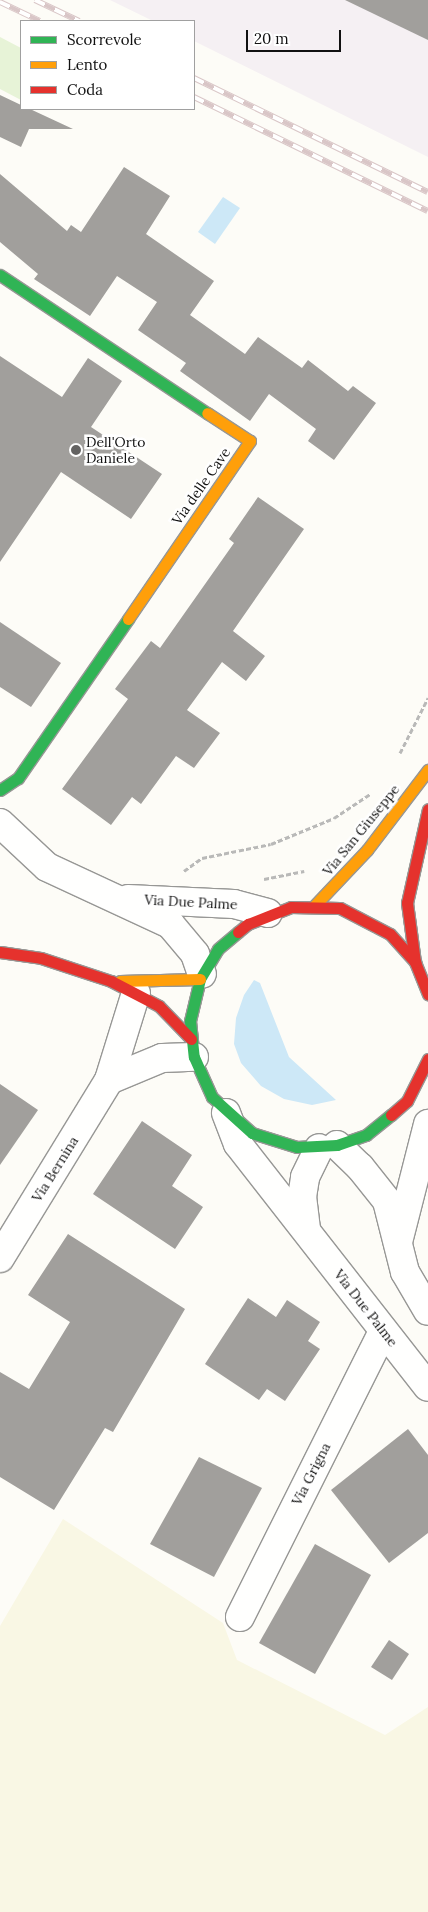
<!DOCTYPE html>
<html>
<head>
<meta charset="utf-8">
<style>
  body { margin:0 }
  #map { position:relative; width:428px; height:1912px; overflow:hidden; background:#fdfcf7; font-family:Lora,serif }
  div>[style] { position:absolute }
  .industrial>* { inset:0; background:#f5f0f3 }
  .farmland>* { inset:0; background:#f9f7e4 }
  .green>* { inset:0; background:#e7f3d7 }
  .water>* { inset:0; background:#cde8f7 }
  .building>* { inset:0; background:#a19f9c }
  .path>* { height:3px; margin-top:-1.5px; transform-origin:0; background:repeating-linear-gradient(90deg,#b9b9b8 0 5px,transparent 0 7.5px) }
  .roads { filter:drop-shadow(1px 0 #979795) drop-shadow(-1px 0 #979795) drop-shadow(0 1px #979795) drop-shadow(0 -1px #979795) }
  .street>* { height:28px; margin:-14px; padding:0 14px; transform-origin:14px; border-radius:14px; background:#fffffe }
  .fast>* { height:11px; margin:-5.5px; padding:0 5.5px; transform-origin:5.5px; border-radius:5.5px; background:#30b455 }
  .slow>* { height:11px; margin:-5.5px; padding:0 5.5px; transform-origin:5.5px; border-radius:5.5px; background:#ff9f0a }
  .jam>* { height:11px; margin:-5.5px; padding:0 5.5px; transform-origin:5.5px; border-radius:5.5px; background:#e5322d }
  .rail>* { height:5.5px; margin-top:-2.75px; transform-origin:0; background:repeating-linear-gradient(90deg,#fff 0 11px,#d9c6c7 0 22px); box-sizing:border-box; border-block:1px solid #d9c6c7 }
  .dots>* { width:14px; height:14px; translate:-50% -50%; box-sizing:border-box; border:2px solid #fff; border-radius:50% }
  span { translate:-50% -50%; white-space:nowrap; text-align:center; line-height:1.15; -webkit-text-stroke:5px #fff; paint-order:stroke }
  .poi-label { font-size:14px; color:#111 }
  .left { translate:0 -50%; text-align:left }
  .street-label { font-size:14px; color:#111 }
  .legend { position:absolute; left:20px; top:20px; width:175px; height:90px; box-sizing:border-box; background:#fff; border:1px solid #a0a0a0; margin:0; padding:6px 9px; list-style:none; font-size:15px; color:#111 }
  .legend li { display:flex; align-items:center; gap:10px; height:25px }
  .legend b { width:25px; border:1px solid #a0a0a0 }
  .scale { position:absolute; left:246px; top:30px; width:95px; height:22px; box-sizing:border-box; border:2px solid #111; border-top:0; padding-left:6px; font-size:15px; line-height:18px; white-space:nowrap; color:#111; -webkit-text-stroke:4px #fff; paint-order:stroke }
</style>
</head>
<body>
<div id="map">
  <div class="industrial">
    <div style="clip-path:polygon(110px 0,428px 0,428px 157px,194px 41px,194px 21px,153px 21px)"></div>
  </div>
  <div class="farmland">
    <div style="clip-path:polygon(63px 1519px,223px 1623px,237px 1660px,385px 1735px,428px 1707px,428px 1912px,0 1912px,0 1626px)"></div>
  </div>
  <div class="green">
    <div style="clip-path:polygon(0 37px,21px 48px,21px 100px,0 89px)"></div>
  </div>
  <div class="water">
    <div style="clip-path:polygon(223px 197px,240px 208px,215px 244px,198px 232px)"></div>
    <div style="clip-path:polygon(254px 980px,260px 983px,289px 1057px,336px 1100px,312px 1105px,284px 1099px,261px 1086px,241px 1063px,234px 1044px,236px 1018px,244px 995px)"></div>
  </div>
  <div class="building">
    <div style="clip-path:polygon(345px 0,428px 0,428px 40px)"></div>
    <div style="clip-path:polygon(0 95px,21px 105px,21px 109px,30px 109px,73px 129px,29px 129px,21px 147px,0 137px)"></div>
    <div style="clip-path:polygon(124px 167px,170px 196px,146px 234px,214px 281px,190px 315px,245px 354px,258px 337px,302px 368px,308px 360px,348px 391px,353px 386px,376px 403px,334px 460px,308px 441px,316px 429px,269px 394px,250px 421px,180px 371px,186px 363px,138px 330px,157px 302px,117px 276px,90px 316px,34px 279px,38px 274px,0 242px,0 174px,67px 231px,71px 225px,81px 232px)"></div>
    <div style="clip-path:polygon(0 356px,62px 397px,88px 358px,122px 381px,91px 427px,162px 474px,131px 519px,61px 472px,0 562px)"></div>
    <div style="clip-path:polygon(258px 497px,304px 529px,233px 631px,265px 656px,246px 681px,222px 662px,187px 710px,220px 733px,194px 768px,176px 756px,141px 804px,132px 797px,111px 825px,62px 789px,128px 699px,115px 689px,151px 641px,160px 648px,234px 543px,229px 539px)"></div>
    <div style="clip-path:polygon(0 622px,61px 663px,31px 707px,0 687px)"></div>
    <div style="clip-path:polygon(0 1084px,38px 1110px,0 1165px)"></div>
    <div style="clip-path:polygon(142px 1121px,192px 1155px,172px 1186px,203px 1207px,175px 1249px,93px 1194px)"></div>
    <div style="clip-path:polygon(68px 1234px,185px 1309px,113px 1432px,105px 1428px,54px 1510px,0 1477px,0 1372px,29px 1389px,70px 1322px,28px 1295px)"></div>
    <div style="clip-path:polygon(248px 1298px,276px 1317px,287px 1300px,320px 1322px,308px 1341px,320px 1349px,285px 1401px,267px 1389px,259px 1400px,205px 1364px)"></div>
    <div style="clip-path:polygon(408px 1429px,428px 1455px,428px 1533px,389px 1563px,331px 1490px)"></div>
    <div style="clip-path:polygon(199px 1457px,262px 1488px,214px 1577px,150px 1544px)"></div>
    <div style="clip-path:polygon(315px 1544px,371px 1575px,315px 1674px,259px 1643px)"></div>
    <div style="clip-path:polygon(389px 1640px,409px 1654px,392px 1680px,371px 1667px)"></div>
  </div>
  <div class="path">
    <div style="left:400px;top:753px;width:62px;rotate:-63deg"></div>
    <div style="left:184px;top:871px;width:22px;rotate:-36deg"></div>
    <div style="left:202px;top:858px;width:70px;rotate:-11.5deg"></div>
    <div style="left:271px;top:844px;width:68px;rotate:-22.4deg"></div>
    <div style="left:334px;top:818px;width:43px;rotate:-33.7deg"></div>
    <div style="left:264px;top:879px;width:41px;rotate:-11.3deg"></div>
  </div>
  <div class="roads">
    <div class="street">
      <div style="left:0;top:823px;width:64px;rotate:43.1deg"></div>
      <div style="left:47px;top:867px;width:136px;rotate:24.9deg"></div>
      <div style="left:170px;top:924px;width:39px;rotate:50deg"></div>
      <div style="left:195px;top:954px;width:21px;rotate:71deg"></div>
      <div style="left:128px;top:899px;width:106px;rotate:2.7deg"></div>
      <div style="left:234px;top:904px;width:35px;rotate:15deg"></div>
      <div style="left:109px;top:1080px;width:57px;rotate:-22.5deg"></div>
      <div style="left:162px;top:1058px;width:32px;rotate:-2deg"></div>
      <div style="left:226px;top:1113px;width:33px;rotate:69deg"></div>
      <div style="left:238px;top:1144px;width:308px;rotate:52deg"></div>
      <div style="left:337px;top:1145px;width:32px;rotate:44deg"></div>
      <div style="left:360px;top:1167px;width:43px;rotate:51.5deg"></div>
      <div style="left:387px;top:1201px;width:73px;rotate:75.8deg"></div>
      <div style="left:405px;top:1272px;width:45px;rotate:59.5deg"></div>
      <div style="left:306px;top:1229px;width:32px;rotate:-97deg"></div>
      <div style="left:302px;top:1197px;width:20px;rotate:-81deg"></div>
      <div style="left:305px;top:1177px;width:32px;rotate:-64deg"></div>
      <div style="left:398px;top:1242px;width:122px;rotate:-75.7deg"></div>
      <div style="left:0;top:1258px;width:209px;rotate:-58.5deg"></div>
      <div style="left:109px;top:1080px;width:91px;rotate:-72.8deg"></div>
      <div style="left:240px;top:1617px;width:320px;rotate:-63.4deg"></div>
    </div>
    <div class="fast">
      <div style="left:0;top:275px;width:249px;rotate:33.7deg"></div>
      <div style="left:0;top:790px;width:22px;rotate:-34deg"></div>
      <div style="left:18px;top:778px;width:193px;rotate:-55.3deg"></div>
      <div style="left:238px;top:932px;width:26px;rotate:140deg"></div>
      <div style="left:218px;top:949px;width:35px;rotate:121deg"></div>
      <div style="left:200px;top:979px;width:43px;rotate:103.4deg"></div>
      <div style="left:190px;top:1021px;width:36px;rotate:84deg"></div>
      <div style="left:194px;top:1057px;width:44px;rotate:65.8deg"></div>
      <div style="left:212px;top:1097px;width:54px;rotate:42deg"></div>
      <div style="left:252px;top:1133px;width:47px;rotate:17.3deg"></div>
      <div style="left:297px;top:1147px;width:40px;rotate:-2.9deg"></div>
      <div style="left:337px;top:1145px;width:31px;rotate:-19deg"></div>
      <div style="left:366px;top:1135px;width:32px;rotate:-39deg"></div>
    </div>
    <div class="slow">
      <div style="left:128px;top:619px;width:216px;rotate:-55.6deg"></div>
      <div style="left:250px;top:441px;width:51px;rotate:-146.9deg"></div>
      <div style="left:315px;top:905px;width:76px;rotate:-46.6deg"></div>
      <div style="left:367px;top:850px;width:101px;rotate:-52.7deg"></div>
      <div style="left:120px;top:981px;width:80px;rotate:-1.4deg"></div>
    </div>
    <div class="jam">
      <div style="left:238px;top:932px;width:13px;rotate:-39deg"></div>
      <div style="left:248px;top:924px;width:46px;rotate:-21.6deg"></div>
      <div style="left:291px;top:907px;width:49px;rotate:1.2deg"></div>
      <div style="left:340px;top:908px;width:56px;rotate:27.5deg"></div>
      <div style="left:390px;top:934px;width:38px;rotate:48deg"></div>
      <div style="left:415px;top:962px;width:35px;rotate:68deg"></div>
      <div style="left:0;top:952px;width:41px;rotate:8.3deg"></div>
      <div style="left:41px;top:958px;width:74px;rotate:18.2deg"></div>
      <div style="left:111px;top:981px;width:54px;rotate:27.5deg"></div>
      <div style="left:159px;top:1006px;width:46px;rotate:45.9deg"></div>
      <div style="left:415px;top:962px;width:60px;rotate:-97.7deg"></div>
      <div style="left:407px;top:903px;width:96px;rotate:-77.4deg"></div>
      <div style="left:391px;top:1115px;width:21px;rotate:-41deg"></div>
      <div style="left:407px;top:1101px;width:47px;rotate:-63.4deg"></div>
    </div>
  </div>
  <div class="rail">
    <div style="left:35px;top:0;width:49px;rotate:25.5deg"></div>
    <div style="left:0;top:2px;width:44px;rotate:25.4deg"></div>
    <div style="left:194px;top:78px;width:260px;rotate:26deg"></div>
    <div style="left:194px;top:97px;width:260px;rotate:26deg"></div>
  </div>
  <div class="dots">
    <div style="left:76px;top:450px;background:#646362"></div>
  </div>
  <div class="poi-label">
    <span class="left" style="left:86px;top:450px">Dell'Orto<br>Daniele</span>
  </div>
  <div class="street-label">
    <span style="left:201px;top:486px;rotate:-55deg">Via delle Cave</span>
    <span style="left:361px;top:830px;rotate:-51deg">Via San Giuseppe</span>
    <span style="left:191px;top:902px;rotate:3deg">Via Due Palme</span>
    <span style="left:55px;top:1169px;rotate:-58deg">Via Bernina</span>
    <span style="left:366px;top:1308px;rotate:52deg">Via Due Palme</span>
    <span style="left:311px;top:1474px;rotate:-63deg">Via Grigna</span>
  </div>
  <ul class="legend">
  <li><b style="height:6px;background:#30b455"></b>Scorrevole</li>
  <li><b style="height:6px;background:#ff9f0a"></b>Lento</li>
  <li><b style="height:6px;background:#e5322d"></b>Coda</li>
  </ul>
  <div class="scale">20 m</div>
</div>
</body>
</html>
